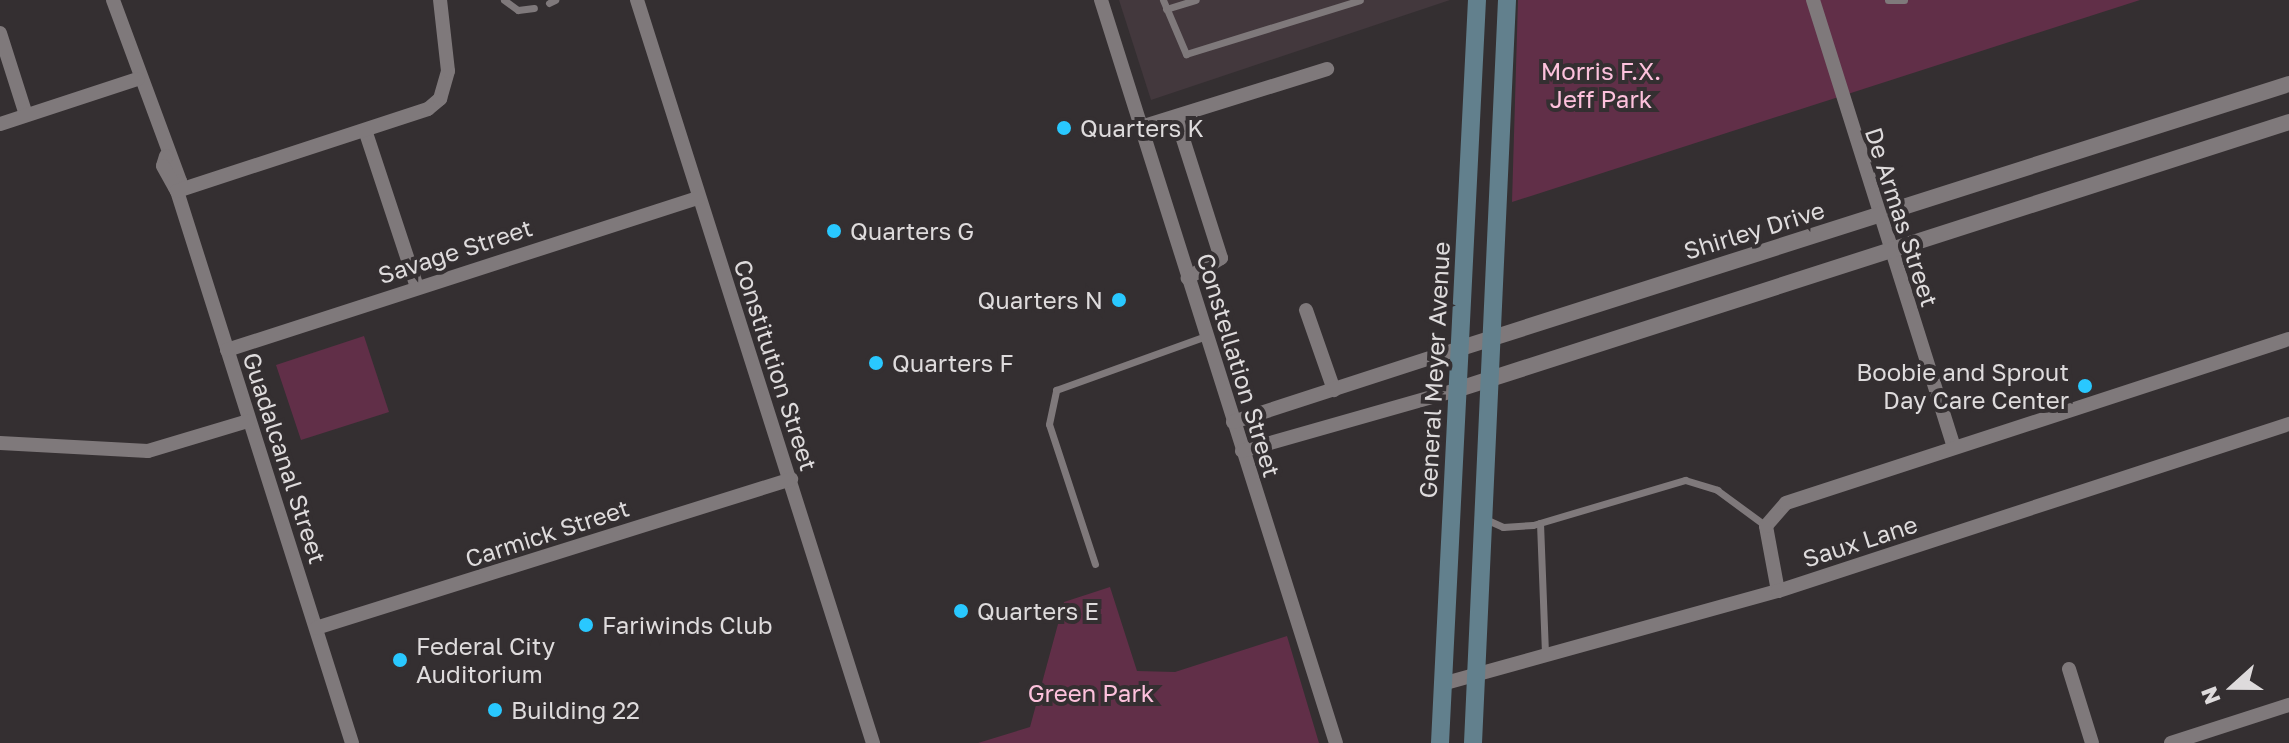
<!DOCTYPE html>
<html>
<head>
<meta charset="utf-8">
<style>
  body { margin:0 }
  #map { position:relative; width:2289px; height:743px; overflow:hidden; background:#342f31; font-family:"Golos Text",sans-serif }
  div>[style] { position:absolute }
  .built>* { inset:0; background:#43383d }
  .green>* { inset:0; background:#612f48 }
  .service>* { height:7px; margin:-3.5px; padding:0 3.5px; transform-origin:3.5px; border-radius:3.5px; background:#7f797b }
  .minor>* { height:14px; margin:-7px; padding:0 7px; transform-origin:7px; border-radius:7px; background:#7f797b }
  .tertiary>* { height:16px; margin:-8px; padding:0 8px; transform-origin:8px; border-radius:8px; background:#7f797b }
  .secondary>* { height:18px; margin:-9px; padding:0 9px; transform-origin:9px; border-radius:9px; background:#62808d }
  .dots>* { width:22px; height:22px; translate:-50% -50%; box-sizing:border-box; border:4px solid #342f31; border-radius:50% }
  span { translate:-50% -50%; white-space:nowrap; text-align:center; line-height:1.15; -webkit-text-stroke:8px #342f31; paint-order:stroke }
  .park-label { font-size:24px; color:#fdc1dc }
  .poi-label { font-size:24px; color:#dedbdc }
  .left { translate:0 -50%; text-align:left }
  .right { translate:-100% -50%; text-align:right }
  .street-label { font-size:24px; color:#dedbdc }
  .north { position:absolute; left:2193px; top:647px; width:80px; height:80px; -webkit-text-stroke:6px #342f31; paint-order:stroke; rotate:249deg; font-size:22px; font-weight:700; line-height:32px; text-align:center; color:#dedbdc }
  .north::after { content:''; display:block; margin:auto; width:28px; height:36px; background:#dedbdc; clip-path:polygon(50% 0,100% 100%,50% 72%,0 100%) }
</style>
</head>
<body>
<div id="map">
  <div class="built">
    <div style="clip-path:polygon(1119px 0,1450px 0,1151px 100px)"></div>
  </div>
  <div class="green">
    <div style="clip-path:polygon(1518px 0,2140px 0,1512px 202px)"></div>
    <div style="clip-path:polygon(364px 336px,389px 412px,301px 440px,276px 365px)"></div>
    <div style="clip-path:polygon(1110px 587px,1137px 671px,1175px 672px,1287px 636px,1319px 743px,978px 743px,1030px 727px,1064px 602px)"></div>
  </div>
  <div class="service">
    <div style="left:504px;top:0;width:17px;rotate:36deg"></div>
    <div style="left:518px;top:10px;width:16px;rotate:-7deg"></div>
    <div style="left:1163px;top:0;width:59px;rotate:66.9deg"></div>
    <div style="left:1186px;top:54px;width:182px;rotate:-17.2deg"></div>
    <div style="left:1888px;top:0;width:16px"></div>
    <div style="left:549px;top:3px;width:7px;rotate:-27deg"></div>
    <div style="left:1166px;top:9px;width:31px;rotate:-17deg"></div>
    <div style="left:1483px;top:518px;width:22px;rotate:24deg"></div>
    <div style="left:1503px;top:527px;width:30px;rotate:-4deg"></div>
    <div style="left:1533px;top:525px;width:159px;rotate:-16.5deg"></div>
    <div style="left:1685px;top:480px;width:34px;rotate:17deg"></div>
    <div style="left:1717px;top:490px;width:61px;rotate:36.3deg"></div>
    <div style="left:1540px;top:523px;width:132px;rotate:87.8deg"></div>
    <div style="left:1095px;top:564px;width:147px;rotate:-108.2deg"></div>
    <div style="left:1049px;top:424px;width:35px;rotate:-78deg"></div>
    <div style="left:1056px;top:390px;width:159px;rotate:-19.8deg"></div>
  </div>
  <div class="minor">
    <div style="left:113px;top:0;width:193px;rotate:69.7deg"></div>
    <div style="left:180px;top:181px;width:8px;rotate:130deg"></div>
    <div style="left:637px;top:0;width:780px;rotate:72.38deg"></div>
    <div style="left:1101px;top:0;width:779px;rotate:72.45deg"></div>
    <div style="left:1813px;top:0;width:469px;rotate:72.5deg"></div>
    <div style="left:0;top:33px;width:86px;rotate:72.4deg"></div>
    <div style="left:1176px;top:117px;width:148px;rotate:72.3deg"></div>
    <div style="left:1221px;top:258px;width:39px;rotate:149deg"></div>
    <div style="left:0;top:124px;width:145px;rotate:-18.1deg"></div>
    <div style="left:1141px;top:127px;width:195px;rotate:-17.3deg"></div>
    <div style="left:366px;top:133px;width:162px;rotate:71.7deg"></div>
    <div style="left:166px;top:156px;width:10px;rotate:107deg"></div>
    <div style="left:163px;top:166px;width:29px;rotate:61deg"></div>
    <div style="left:177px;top:191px;width:579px;rotate:72.41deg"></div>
    <div style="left:177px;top:191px;width:264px;rotate:-18.1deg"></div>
    <div style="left:428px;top:109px;width:16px;rotate:-40deg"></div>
    <div style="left:440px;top:99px;width:29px;rotate:-74deg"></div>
    <div style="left:448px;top:71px;width:71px;rotate:-96.4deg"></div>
    <div style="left:1306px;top:310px;width:85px;rotate:70.7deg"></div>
    <div style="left:227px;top:350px;width:495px;rotate:-17.9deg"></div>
    <div style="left:1233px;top:422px;width:237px;rotate:-18deg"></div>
    <div style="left:0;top:443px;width:148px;rotate:3.1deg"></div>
    <div style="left:148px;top:451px;width:104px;rotate:-16.7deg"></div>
    <div style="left:1242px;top:451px;width:223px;rotate:-15.9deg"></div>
    <div style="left:1778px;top:591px;width:66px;rotate:-100.5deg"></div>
    <div style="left:1766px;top:526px;width:30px;rotate:-49deg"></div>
    <div style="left:1786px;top:503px;width:529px;rotate:-18.06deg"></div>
    <div style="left:316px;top:628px;width:498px;rotate:-17.4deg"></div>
    <div style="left:2069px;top:669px;width:77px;rotate:72.7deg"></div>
    <div style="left:1442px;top:684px;width:349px;rotate:-15.5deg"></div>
    <div style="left:1778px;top:591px;width:538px;rotate:-18.1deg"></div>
    <div style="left:2171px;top:743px;width:124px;rotate:-17.9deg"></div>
  </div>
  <div class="tertiary">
    <div style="left:1458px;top:349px;width:872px;rotate:-17.69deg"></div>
    <div style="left:1456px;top:390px;width:875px;rotate:-17.83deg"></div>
  </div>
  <div class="secondary">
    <div style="left:1440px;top:743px;width:744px;rotate:-87.15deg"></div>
    <div style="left:1473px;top:743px;width:744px;rotate:-87.38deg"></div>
  </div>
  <div class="dots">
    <div style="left:1064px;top:128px;background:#29c8ff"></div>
    <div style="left:834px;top:231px;background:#29c8ff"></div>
    <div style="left:1119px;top:300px;background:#29c8ff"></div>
    <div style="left:876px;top:363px;background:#29c8ff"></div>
    <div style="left:2085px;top:386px;background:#29c8ff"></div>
    <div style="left:961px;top:611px;background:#29c8ff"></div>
    <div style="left:586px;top:625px;background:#29c8ff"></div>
    <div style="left:400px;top:660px;background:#29c8ff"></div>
    <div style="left:495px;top:710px;background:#29c8ff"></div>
  </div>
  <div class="park-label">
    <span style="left:1601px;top:85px">Morris F.X.<br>Jeff Park</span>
    <span style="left:1091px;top:693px">Green Park</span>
  </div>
  <div class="poi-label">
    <span class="left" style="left:1080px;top:128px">Quarters K</span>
    <span class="left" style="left:850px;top:231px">Quarters G</span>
    <span class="right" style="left:1103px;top:300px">Quarters N</span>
    <span class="left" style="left:892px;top:363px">Quarters F</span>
    <span class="right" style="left:2069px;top:386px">Boobie and Sprout<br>Day Care Center</span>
    <span class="left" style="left:977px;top:611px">Quarters E</span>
    <span class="left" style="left:602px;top:625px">Fariwinds Club</span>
    <span class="left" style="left:416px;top:660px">Federal City<br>Auditorium</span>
    <span class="left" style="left:511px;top:710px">Building 22</span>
  </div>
  <div class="street-label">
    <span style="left:1902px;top:217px;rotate:72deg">De Armas Street</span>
    <span style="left:1754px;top:230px;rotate:-17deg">Shirley Drive</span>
    <span style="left:455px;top:251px;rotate:-18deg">Savage Street</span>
    <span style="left:776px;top:365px;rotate:72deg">Constitution Street</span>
    <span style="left:1239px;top:365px;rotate:73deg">Constellation Street</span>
    <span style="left:1434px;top:370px;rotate:-87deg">General Meyer Avenue</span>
    <span style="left:285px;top:458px;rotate:72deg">Guadalcanal Street</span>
    <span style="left:547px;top:533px;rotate:-18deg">Carmick Street</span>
    <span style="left:1860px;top:541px;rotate:-18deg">Saux Lane</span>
  </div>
  <div class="north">N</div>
</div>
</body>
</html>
